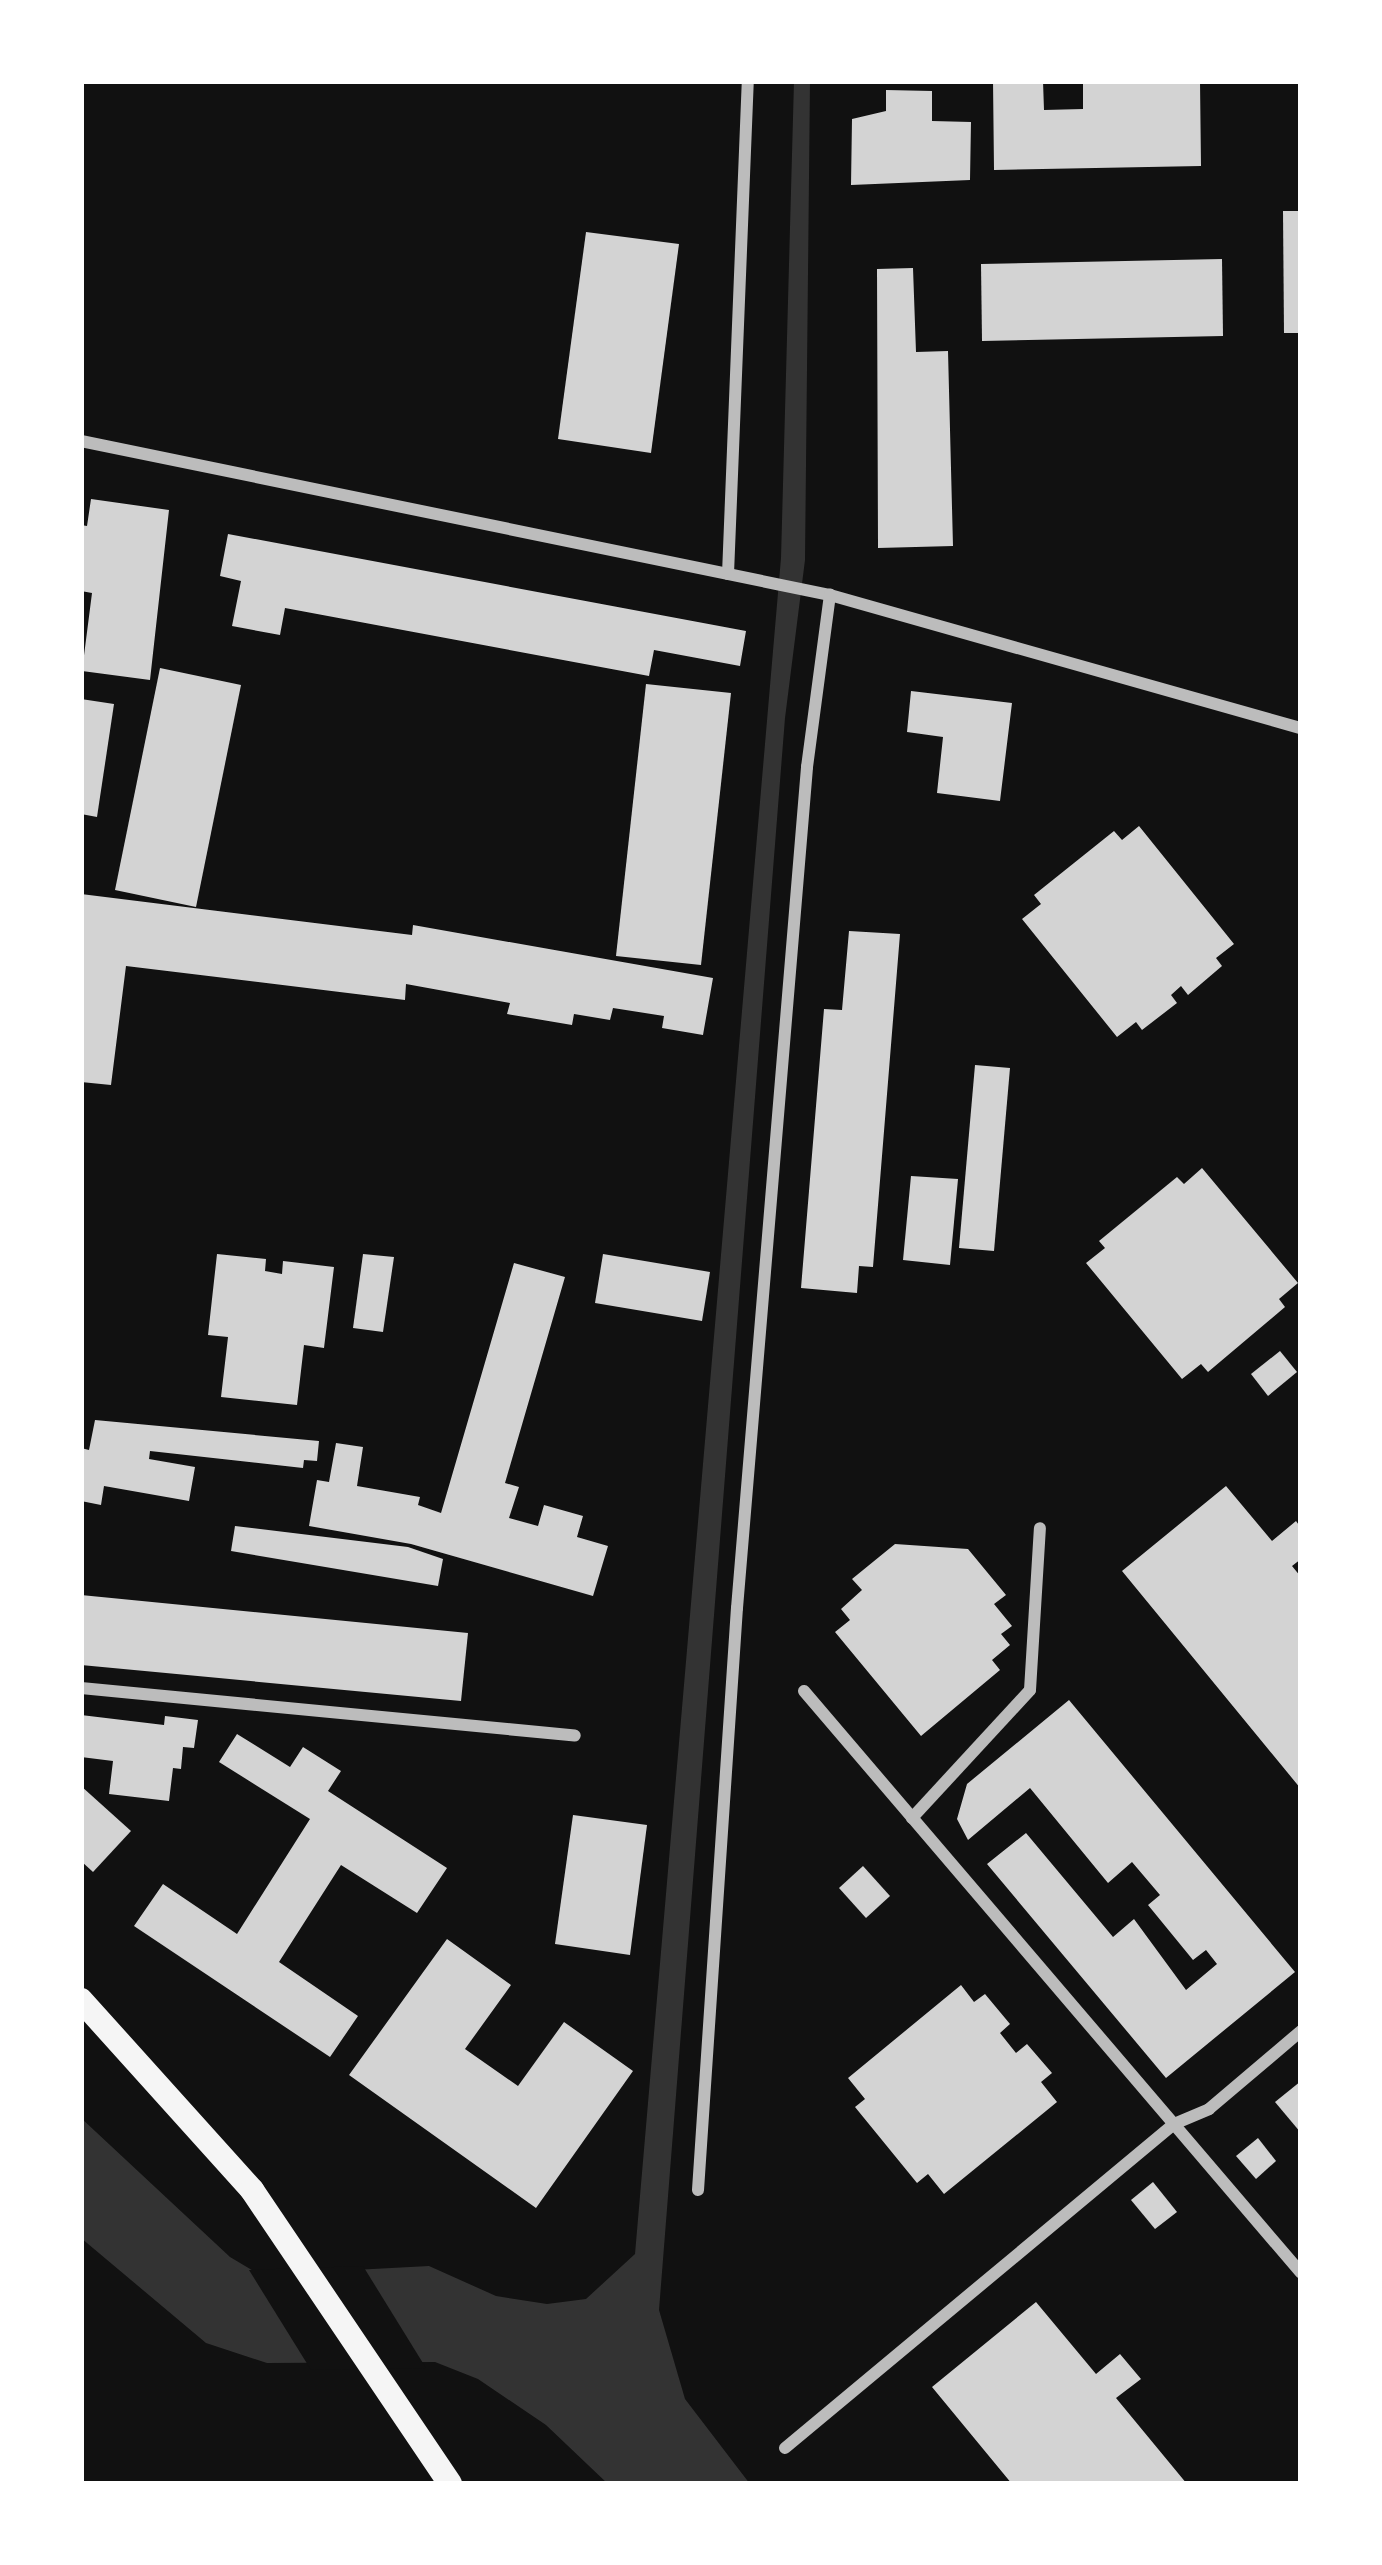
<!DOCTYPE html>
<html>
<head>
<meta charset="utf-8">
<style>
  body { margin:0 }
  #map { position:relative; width:1382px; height:2565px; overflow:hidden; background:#111; font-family:"Alegreya Sans",sans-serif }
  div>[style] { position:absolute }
  .water>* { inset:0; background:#333 }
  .pier>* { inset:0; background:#111 }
  .building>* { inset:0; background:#d3d3d3 }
  .minor>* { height:12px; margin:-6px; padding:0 6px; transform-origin:6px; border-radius:6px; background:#bcbcbc }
  .secondary>* { height:24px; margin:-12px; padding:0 12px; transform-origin:12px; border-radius:12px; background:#f5f5f5 }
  span { translate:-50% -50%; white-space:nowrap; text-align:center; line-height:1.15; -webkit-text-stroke:12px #fff; paint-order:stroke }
  .frame { position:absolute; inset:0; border:84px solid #fff; pointer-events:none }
</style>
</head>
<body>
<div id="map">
  <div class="water">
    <div style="clip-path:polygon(794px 81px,810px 81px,805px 560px,785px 718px,659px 2310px,685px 2399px,750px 2484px,608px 2484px,546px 2425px,478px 2379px,435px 2362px,267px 2363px,206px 2343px,81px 2238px,81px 2118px,230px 2257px,260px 2275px,429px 2266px,496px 2296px,547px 2304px,586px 2299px,635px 2254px,781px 558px)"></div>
  </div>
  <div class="pier">
    <div style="clip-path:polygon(363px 2266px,426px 2368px,311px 2370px,249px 2270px)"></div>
  </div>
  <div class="building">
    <div style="clip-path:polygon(993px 81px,1043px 81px,1044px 110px,1083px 109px,1083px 82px,1200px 81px,1201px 166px,994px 170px)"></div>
    <div style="clip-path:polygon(886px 90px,932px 91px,932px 121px,971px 122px,970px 180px,851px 185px,852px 119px,886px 111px)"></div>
    <div style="clip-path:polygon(1283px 211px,1301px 211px,1301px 333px,1284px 333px)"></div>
    <div style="clip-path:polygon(586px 232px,679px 244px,651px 453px,558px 439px)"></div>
    <div style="clip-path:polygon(1222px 259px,1223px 336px,982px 341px,981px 264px)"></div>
    <div style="clip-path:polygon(913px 268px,916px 352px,948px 351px,953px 546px,878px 548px,877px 269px)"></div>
    <div style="clip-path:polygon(91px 499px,169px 510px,150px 680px,82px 671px,92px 593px,81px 591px,81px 525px,87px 526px)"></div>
    <div style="clip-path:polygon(228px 534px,746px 631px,740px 666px,654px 650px,649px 676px,285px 608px,280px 635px,232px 626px,241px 581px,220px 576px)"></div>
    <div style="clip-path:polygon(160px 668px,241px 685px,196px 907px,115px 890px)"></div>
    <div style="clip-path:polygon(646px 684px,731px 693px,701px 965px,616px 956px)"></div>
    <div style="clip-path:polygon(911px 691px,1012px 703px,1000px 801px,937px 793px,943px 737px,907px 732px)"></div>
    <div style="clip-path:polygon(81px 699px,114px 704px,97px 817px,81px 814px)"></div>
    <div style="clip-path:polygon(1139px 826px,1234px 944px,1216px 958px,1222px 966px,1188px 995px,1181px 986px,1171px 995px,1177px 1003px,1142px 1030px,1136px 1022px,1117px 1037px,1022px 919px,1041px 904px,1034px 895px,1114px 831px,1122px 840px)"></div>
    <div style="clip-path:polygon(81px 894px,412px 935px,413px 925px,713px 978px,703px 1035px,662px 1028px,664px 1016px,613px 1008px,610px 1020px,574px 1014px,572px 1025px,507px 1014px,510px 1003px,406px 984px,405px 1000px,126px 966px,111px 1085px,81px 1082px)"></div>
    <div style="clip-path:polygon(849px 931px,900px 934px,873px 1267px,859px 1266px,857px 1293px,801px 1288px,824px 1009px,842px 1010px)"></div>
    <div style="clip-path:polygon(975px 1065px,1010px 1068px,994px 1251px,959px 1248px)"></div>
    <div style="clip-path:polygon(1202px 1168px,1298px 1283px,1279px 1299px,1285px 1307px,1208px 1372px,1201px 1364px,1182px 1379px,1086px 1263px,1105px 1248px,1099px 1241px,1177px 1177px,1184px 1184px)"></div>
    <div style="clip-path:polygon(911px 1176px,958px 1179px,950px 1265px,903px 1260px)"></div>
    <div style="clip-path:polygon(217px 1254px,266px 1259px,265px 1271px,282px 1274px,283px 1261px,334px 1267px,324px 1348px,304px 1345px,297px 1405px,221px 1397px,228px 1337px,208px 1335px)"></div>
    <div style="clip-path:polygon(363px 1254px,394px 1257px,383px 1332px,353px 1328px)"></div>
    <div style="clip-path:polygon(603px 1254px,710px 1272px,702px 1321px,595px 1303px)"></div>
    <div style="clip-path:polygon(514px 1263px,565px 1277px,505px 1483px,519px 1487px,509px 1518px,538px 1526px,544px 1505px,583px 1516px,577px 1537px,608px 1546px,593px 1596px,411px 1544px,309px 1526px,317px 1480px,329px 1482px,336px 1443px,363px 1447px,357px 1486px,420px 1497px,418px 1505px,441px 1513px)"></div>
    <div style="clip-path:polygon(1280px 1351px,1297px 1372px,1268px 1396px,1251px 1374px)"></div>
    <div style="clip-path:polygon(95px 1420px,319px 1441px,317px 1461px,304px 1460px,303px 1468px,150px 1451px,149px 1459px,195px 1467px,189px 1501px,104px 1486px,101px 1505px,81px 1501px,81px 1448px,89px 1450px)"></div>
    <div style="clip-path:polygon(1226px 1486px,1272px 1541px,1296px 1521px,1301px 1528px,1301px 1559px,1292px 1566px,1301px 1577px,1301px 1789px,1122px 1571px)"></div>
    <div style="clip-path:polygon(235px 1526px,408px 1547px,443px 1559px,438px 1586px,231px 1551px)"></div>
    <div style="clip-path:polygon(895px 1544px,968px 1549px,1006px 1595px,994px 1604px,1012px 1626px,1001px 1634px,1010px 1645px,992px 1660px,1000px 1670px,921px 1736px,835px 1632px,850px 1620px,841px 1609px,862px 1590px,852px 1579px)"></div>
    <div style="clip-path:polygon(81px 1595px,468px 1633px,461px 1701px,81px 1665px)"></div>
    <div style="clip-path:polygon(1069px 1700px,1295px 1972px,1166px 2078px,987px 1864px,1026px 1833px,1113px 1937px,1134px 1919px,1186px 1990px,1217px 1964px,1206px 1950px,1193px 1960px,1148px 1905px,1160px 1895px,1132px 1862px,1108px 1883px,1030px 1788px,968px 1840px,957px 1819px,967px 1784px)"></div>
    <div style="clip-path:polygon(81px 1715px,164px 1725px,165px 1716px,198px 1720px,194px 1748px,183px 1747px,181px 1769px,173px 1768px,169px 1801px,109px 1794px,113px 1761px,81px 1757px)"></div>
    <div style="clip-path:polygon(237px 1734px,290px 1767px,303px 1747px,341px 1771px,328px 1791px,447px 1868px,417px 1913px,341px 1865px,279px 1962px,358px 2016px,330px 2057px,134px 1926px,163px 1884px,237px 1934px,310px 1819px,219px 1762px)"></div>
    <div style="clip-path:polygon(81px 1786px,131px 1831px,93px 1872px,81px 1861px)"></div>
    <div style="clip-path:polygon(573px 1815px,647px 1825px,630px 1955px,555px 1944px)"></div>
    <div style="clip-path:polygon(863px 1866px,890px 1896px,866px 1918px,839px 1888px)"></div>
    <div style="clip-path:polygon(447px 1939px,511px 1985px,465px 2049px,518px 2086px,564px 2022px,633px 2071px,536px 2208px,349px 2075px)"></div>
    <div style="clip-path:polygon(961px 1985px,974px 2002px,985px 1994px,1010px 2024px,1000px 2033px,1016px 2053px,1027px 2044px,1052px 2073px,1041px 2082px,1057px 2102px,944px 2194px,928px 2174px,917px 2183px,855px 2107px,865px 2099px,848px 2078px)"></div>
    <div style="clip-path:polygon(1301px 2081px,1301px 2133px,1275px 2102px)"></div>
    <div style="clip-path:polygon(1258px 2138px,1276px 2161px,1256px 2179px,1236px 2156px)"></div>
    <div style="clip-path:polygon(1153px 2182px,1177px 2212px,1155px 2229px,1131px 2200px)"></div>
    <div style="clip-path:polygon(1036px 2302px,1096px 2374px,1120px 2354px,1141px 2379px,1116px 2398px,1187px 2484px,1012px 2484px,932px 2387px)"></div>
  </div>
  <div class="minor">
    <div style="left:81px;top:441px;width:765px;rotate:11.62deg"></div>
    <div style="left:830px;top:595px;width:489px;rotate:15.8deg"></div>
    <div style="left:728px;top:574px;width:493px;rotate:-87.7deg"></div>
    <div style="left:81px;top:1688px;width:496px;rotate:5.5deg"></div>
    <div style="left:804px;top:1691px;width:765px;rotate:49.5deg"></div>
    <div style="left:912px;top:1818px;width:174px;rotate:-47.3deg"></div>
    <div style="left:1030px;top:1690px;width:162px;rotate:-86.5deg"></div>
    <div style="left:698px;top:2190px;width:583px;rotate:-86.17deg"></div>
    <div style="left:737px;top:1608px;width:844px;rotate:-85.24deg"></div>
    <div style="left:807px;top:767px;width:174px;rotate:-82.4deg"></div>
    <div style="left:785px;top:2448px;width:506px;rotate:-39.79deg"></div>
    <div style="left:1174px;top:2124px;width:38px;rotate:-23deg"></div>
    <div style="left:1209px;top:2109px;width:121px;rotate:-40.3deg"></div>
  </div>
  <div class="secondary">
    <div style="left:81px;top:2000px;width:256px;rotate:48deg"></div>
    <div style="left:252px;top:2190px;width:354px;rotate:56deg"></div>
  </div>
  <div class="frame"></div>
</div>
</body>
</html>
